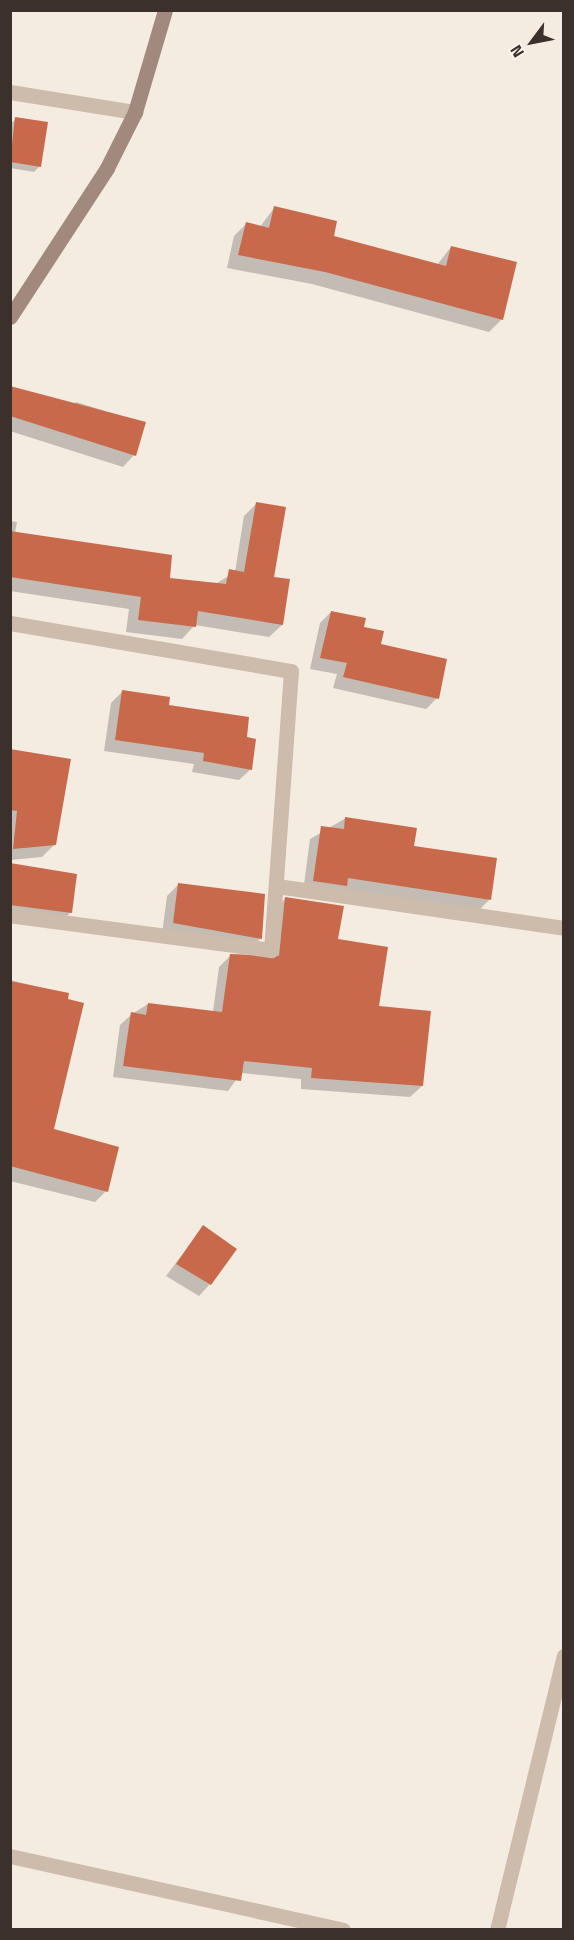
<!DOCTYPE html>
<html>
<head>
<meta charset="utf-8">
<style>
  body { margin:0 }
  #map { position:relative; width:574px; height:1940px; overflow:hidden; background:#f4ebe1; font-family:"Titillium Web",sans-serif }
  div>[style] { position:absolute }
  .shadow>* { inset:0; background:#0003 }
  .building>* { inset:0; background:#c8694b }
  .minor>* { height:15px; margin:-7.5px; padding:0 7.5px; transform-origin:7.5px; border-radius:7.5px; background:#cdbbac }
  .secondary>* { height:15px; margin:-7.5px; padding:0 7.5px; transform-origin:7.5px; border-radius:7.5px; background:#a18a7d }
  span { translate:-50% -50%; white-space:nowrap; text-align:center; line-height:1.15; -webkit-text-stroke:6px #fbf5ee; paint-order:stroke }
  .frame { position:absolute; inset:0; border:12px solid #3b302b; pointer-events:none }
  .north { position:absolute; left:502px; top:12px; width:60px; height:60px; -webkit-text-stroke:4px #fbf5ee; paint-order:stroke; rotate:238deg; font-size:16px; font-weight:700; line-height:24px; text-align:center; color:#3b302b }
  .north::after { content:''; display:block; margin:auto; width:21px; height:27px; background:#3b302b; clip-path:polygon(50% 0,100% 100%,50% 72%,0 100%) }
</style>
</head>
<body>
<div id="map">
  <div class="shadow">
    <div style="clip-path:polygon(16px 119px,40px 166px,34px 172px,10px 168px,10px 124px)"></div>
    <div style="clip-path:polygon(274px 208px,332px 237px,437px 265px,451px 247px,502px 319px,489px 332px,312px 284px,227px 268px,234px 236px,246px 224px,260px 227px)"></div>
    <div style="clip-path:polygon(10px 392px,71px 406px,76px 402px,144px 423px,134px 455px,123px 467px,10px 431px)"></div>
    <div style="clip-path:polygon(257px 503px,282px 625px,269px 637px,195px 625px,182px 639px,126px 632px,129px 609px,10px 591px,10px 521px,17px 522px,15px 533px,168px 579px,217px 583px,235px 572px,244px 516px)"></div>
    <div style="clip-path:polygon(331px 612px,362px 628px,437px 698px,426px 709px,333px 688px,337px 674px,310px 669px,320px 623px)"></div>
    <div style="clip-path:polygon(122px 692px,245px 738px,251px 769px,239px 780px,192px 772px,194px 764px,104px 751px,111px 703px)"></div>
    <div style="clip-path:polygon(10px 750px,55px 844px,42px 857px,10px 860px)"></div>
    <div style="clip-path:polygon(346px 818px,412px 848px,489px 900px,478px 911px,303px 892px,310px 839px)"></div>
    <div style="clip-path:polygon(10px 864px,71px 912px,58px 925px,10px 918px)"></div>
    <div style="clip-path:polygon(178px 885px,261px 938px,249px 949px,162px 934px,167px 896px)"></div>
    <div style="clip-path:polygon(285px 899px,337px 940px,422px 1086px,410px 1097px,301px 1089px,301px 1079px,241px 1073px,228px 1091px,113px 1077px,120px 1025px,132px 1014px,148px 1004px,213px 1012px,219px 967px,230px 956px,269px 961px,274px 910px)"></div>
    <div style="clip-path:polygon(10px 980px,68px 994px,52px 1130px,106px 1191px,95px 1202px,10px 1181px)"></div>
    <div style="clip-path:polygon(203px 1227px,210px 1284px,199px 1296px,166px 1276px)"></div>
  </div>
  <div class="building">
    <div style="clip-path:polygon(15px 117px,48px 122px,41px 167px,10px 162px)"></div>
    <div style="clip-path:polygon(274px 206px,337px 221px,334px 236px,446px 266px,451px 246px,517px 262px,503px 320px,325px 272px,238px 255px,246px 222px,269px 228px)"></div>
    <div style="clip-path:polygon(10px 386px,146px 422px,136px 456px,10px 416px)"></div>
    <div style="clip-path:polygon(256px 502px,286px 507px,274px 577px,290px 579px,283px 625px,198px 611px,196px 627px,138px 620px,141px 597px,10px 577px,10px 531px,172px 555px,170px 578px,226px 584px,229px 569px,244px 572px)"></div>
    <div style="clip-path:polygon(331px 611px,366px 618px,364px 627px,384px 631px,381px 644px,447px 659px,439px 699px,343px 677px,347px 663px,320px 658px)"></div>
    <div style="clip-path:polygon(122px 690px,170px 697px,169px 705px,249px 717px,247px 737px,256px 739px,252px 770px,203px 761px,204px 753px,115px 740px)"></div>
    <div style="clip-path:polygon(10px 749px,71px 759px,56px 845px,13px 849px,17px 811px,10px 810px)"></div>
    <div style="clip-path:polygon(345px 817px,417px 828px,414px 846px,497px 858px,491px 900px,348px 878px,347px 886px,313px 881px,321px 826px,344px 829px)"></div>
    <div style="clip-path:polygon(10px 863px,77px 874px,72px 913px,10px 905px)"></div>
    <div style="clip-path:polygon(178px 883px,265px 894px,262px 939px,173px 923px)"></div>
    <div style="clip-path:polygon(285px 897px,344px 906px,338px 939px,388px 947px,379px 1006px,431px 1011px,423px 1086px,311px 1078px,312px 1068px,244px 1061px,241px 1081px,123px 1066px,131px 1012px,146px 1015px,148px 1003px,222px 1012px,230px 954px,279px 956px)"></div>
    <div style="clip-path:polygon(10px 981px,69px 993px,68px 999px,84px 1003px,54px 1129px,119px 1147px,108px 1192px,10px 1166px)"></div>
    <div style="clip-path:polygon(203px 1225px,237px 1249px,211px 1285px,176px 1264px)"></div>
  </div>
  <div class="minor">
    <div style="left:10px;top:92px;width:127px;rotate:9.1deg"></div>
    <div style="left:10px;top:623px;width:285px;rotate:9.7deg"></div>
    <div style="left:291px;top:671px;width:280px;rotate:94.1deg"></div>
    <div style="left:271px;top:950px;width:263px;rotate:-172.4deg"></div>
    <div style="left:277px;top:886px;width:290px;rotate:8.3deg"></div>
    <div style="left:10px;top:1856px;width:341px;rotate:12.5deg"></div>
    <div style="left:497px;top:1930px;width:282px;rotate:-76.3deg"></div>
  </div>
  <div class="secondary">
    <div style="left:10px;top:317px;width:178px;rotate:-56.9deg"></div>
    <div style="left:107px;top:168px;width:63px;rotate:-63.4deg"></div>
    <div style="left:135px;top:112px;width:106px;rotate:-73.6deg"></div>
  </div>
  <div class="frame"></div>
  <div class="north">N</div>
</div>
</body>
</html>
